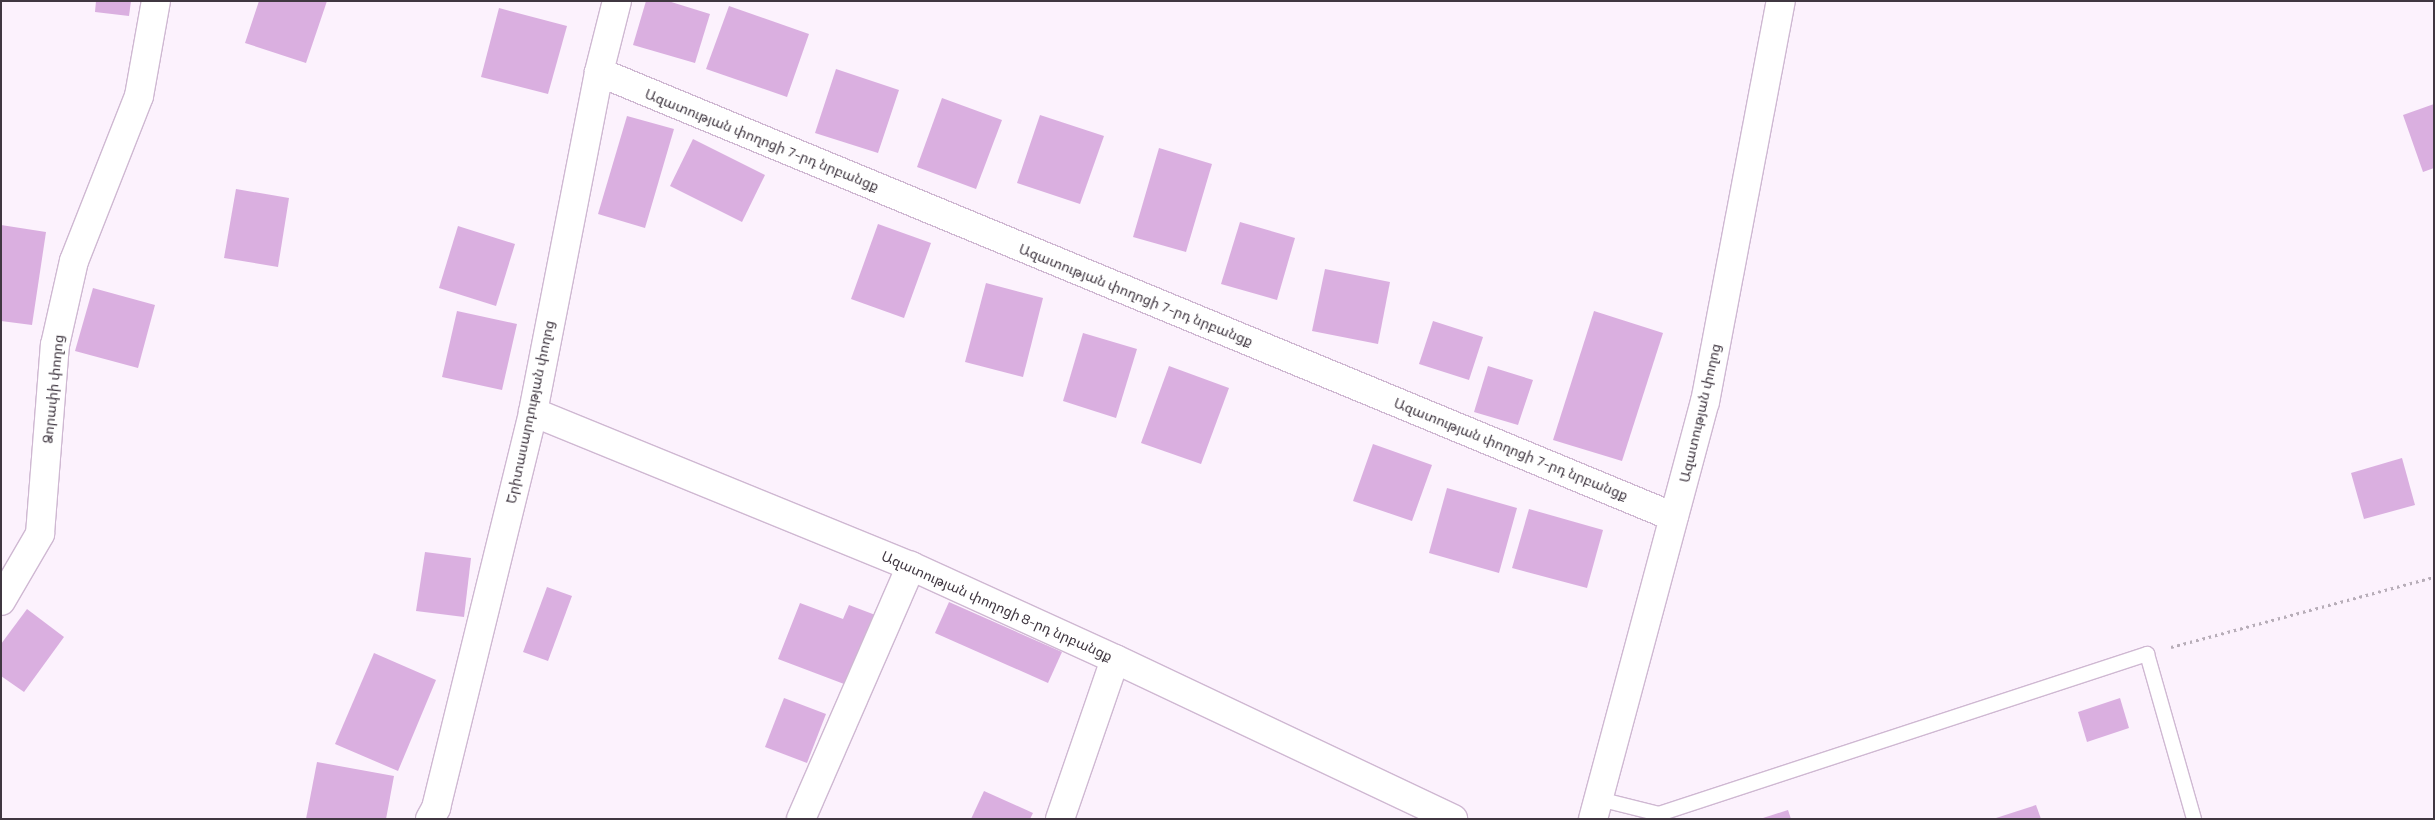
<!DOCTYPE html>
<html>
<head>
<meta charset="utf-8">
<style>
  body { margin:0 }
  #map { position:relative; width:2435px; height:820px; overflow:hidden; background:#fcf2fd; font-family:"Titillium Web","Noto Sans Armenian",sans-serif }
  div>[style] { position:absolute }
  .building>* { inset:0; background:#daafe0 }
  .path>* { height:3px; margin-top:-1.5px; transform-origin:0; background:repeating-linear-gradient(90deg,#b7adb8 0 2.5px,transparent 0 6.5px) }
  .roads { filter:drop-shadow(1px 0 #cfb8d2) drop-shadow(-1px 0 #cfb8d2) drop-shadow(0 1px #cfb8d2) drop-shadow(0 -1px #cfb8d2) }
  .service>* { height:14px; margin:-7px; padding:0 7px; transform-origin:7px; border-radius:7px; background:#fff }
  .minor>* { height:28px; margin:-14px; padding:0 14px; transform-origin:14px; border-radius:14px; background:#fff }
  .tertiary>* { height:28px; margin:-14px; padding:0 14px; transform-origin:14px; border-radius:14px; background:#fff }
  span { translate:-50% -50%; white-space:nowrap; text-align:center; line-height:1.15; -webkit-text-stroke:4px #fff; paint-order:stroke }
  .street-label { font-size:14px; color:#403741 }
  .frame { position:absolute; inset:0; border:2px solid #403741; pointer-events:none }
</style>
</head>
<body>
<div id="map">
  <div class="building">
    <div style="clip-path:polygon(96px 1px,131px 1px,129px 16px,95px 12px)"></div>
    <div style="clip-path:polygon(259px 1px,327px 1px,306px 63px,245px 43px)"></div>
    <div style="clip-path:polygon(646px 1px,668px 1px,710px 14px,695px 63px,633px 45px)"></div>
    <div style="clip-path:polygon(729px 6px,809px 34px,787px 97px,706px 69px)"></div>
    <div style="clip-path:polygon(499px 8px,567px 26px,548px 94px,481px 77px)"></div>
    <div style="clip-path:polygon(836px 69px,899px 90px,878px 153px,815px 133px)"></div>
    <div style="clip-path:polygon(942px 98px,1002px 120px,976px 189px,917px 167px)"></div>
    <div style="clip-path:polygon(2434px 104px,2434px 168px,2423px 172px,2403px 115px)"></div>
    <div style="clip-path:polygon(1040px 115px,1104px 136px,1080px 204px,1017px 183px)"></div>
    <div style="clip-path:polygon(627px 116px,674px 129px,645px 228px,598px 214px)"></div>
    <div style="clip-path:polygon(693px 139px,765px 175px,742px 222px,670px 186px)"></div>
    <div style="clip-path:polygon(1159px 148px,1212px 164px,1186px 252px,1133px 237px)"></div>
    <div style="clip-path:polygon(236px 189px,289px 198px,278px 267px,224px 258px)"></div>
    <div style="clip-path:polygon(1240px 222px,1295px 238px,1277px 300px,1221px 284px)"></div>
    <div style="clip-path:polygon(878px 224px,931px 243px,904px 318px,851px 299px)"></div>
    <div style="clip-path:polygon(1px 225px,46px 232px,32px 325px,1px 321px)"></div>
    <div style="clip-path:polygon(458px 226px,515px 244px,496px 306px,439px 288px)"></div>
    <div style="clip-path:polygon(1325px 269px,1390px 282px,1378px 344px,1312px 331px)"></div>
    <div style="clip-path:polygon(986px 283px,1043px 298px,1023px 377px,965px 362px)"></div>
    <div style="clip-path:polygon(93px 288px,155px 305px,138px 368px,75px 351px)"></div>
    <div style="clip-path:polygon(457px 311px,517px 324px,502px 390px,442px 377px)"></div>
    <div style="clip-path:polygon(1594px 311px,1663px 333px,1622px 461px,1553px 440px)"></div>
    <div style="clip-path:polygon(1433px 321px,1483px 337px,1469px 380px,1419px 364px)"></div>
    <div style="clip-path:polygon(1083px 333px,1137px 349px,1116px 418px,1063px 401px)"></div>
    <div style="clip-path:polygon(1169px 366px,1229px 388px,1201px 464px,1141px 443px)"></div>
    <div style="clip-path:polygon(1488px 366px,1533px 380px,1518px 425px,1474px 412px)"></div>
    <div style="clip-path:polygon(1373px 444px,1432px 465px,1412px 521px,1353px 501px)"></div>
    <div style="clip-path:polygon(2402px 458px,2415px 505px,2364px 519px,2351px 473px)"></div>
    <div style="clip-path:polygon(1447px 488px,1517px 508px,1499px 573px,1429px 553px)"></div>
    <div style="clip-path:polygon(1529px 509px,1603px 530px,1587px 588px,1512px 568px)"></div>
    <div style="clip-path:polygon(425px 552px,471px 558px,464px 617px,416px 611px)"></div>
    <div style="clip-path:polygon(547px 587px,572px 596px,548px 661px,523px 652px)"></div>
    <div style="clip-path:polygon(949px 602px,1062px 652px,1048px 683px,935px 633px)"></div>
    <div style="clip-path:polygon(800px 603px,843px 619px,849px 605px,878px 616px,852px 687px,778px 659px)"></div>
    <div style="clip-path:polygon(27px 609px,64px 637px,24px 692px,1px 676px,1px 644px)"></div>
    <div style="clip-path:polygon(374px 653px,436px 680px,398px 771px,335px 744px)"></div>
    <div style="clip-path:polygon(784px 698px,826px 714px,807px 763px,765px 747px)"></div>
    <div style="clip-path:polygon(2120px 698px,2129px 728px,2087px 742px,2078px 712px)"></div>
    <div style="clip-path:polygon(317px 762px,394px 776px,386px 819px,306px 819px)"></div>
    <div style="clip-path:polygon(984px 791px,1033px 813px,1030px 819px,971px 819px)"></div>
    <div style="clip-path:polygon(2036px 805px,2041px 819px,1996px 819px,1996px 818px)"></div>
    <div style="clip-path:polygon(1788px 810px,1791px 819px,1763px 819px,1763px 818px)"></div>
  </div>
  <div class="path">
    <div style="left:2171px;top:647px;width:272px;rotate:-14.9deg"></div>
  </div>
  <div class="roads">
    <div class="service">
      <div style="left:1599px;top:799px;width:62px;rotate:14deg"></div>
      <div style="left:1659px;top:814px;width:5px;rotate:79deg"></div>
      <div style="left:1659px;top:814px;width:514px;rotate:-18.15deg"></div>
      <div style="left:2147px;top:654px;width:172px;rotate:74.1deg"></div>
    </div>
    <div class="minor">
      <div style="left:599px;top:72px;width:1163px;rotate:22.49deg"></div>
      <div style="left:533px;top:412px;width:408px;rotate:22.2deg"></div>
      <div style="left:911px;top:566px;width:224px;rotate:24.5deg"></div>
      <div style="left:1115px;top:659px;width:374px;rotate:25.3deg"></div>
      <div style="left:1px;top:601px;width:78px;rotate:-59.8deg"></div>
      <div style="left:40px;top:534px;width:190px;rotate:-85.5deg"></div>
      <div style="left:55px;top:345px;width:86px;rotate:-77.3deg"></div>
      <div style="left:74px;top:261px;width:177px;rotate:-68.5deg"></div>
      <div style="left:139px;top:96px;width:97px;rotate:-79.9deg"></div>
      <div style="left:430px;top:819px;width:13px;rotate:-61deg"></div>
      <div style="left:436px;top:808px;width:408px;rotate:-76.2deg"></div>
      <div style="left:533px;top:412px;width:346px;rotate:-79deg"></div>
      <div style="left:599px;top:72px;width:73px;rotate:-75.8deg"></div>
      <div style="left:801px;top:819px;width:276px;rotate:-66.5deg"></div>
      <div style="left:1060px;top:819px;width:169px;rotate:-71deg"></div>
    </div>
    <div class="tertiary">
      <div style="left:1593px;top:819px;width:432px;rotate:-75deg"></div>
      <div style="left:1705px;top:402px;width:408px;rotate:-79.3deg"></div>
    </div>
  </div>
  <div class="street-label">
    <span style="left:762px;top:140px;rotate:22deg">Ազատության փողոցի 7-րդ նրբանցք</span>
    <span style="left:1136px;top:295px;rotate:22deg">Ազատության փողոցի 7-րդ նրբանցք</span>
    <span style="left:53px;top:389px;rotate:-84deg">Ձորափի փողոց</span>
    <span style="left:530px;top:412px;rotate:-78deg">Երիտասարդության փողոց</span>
    <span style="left:1700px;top:413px;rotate:-77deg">Ազատության փողոց</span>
    <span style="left:1511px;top:449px;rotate:22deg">Ազատության փողոցի 7-րդ նրբանցք</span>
    <span style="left:997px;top:606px;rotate:24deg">Ազատության փողոցի 8-րդ նրբանցք</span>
  </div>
  <div class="frame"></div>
</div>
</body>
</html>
